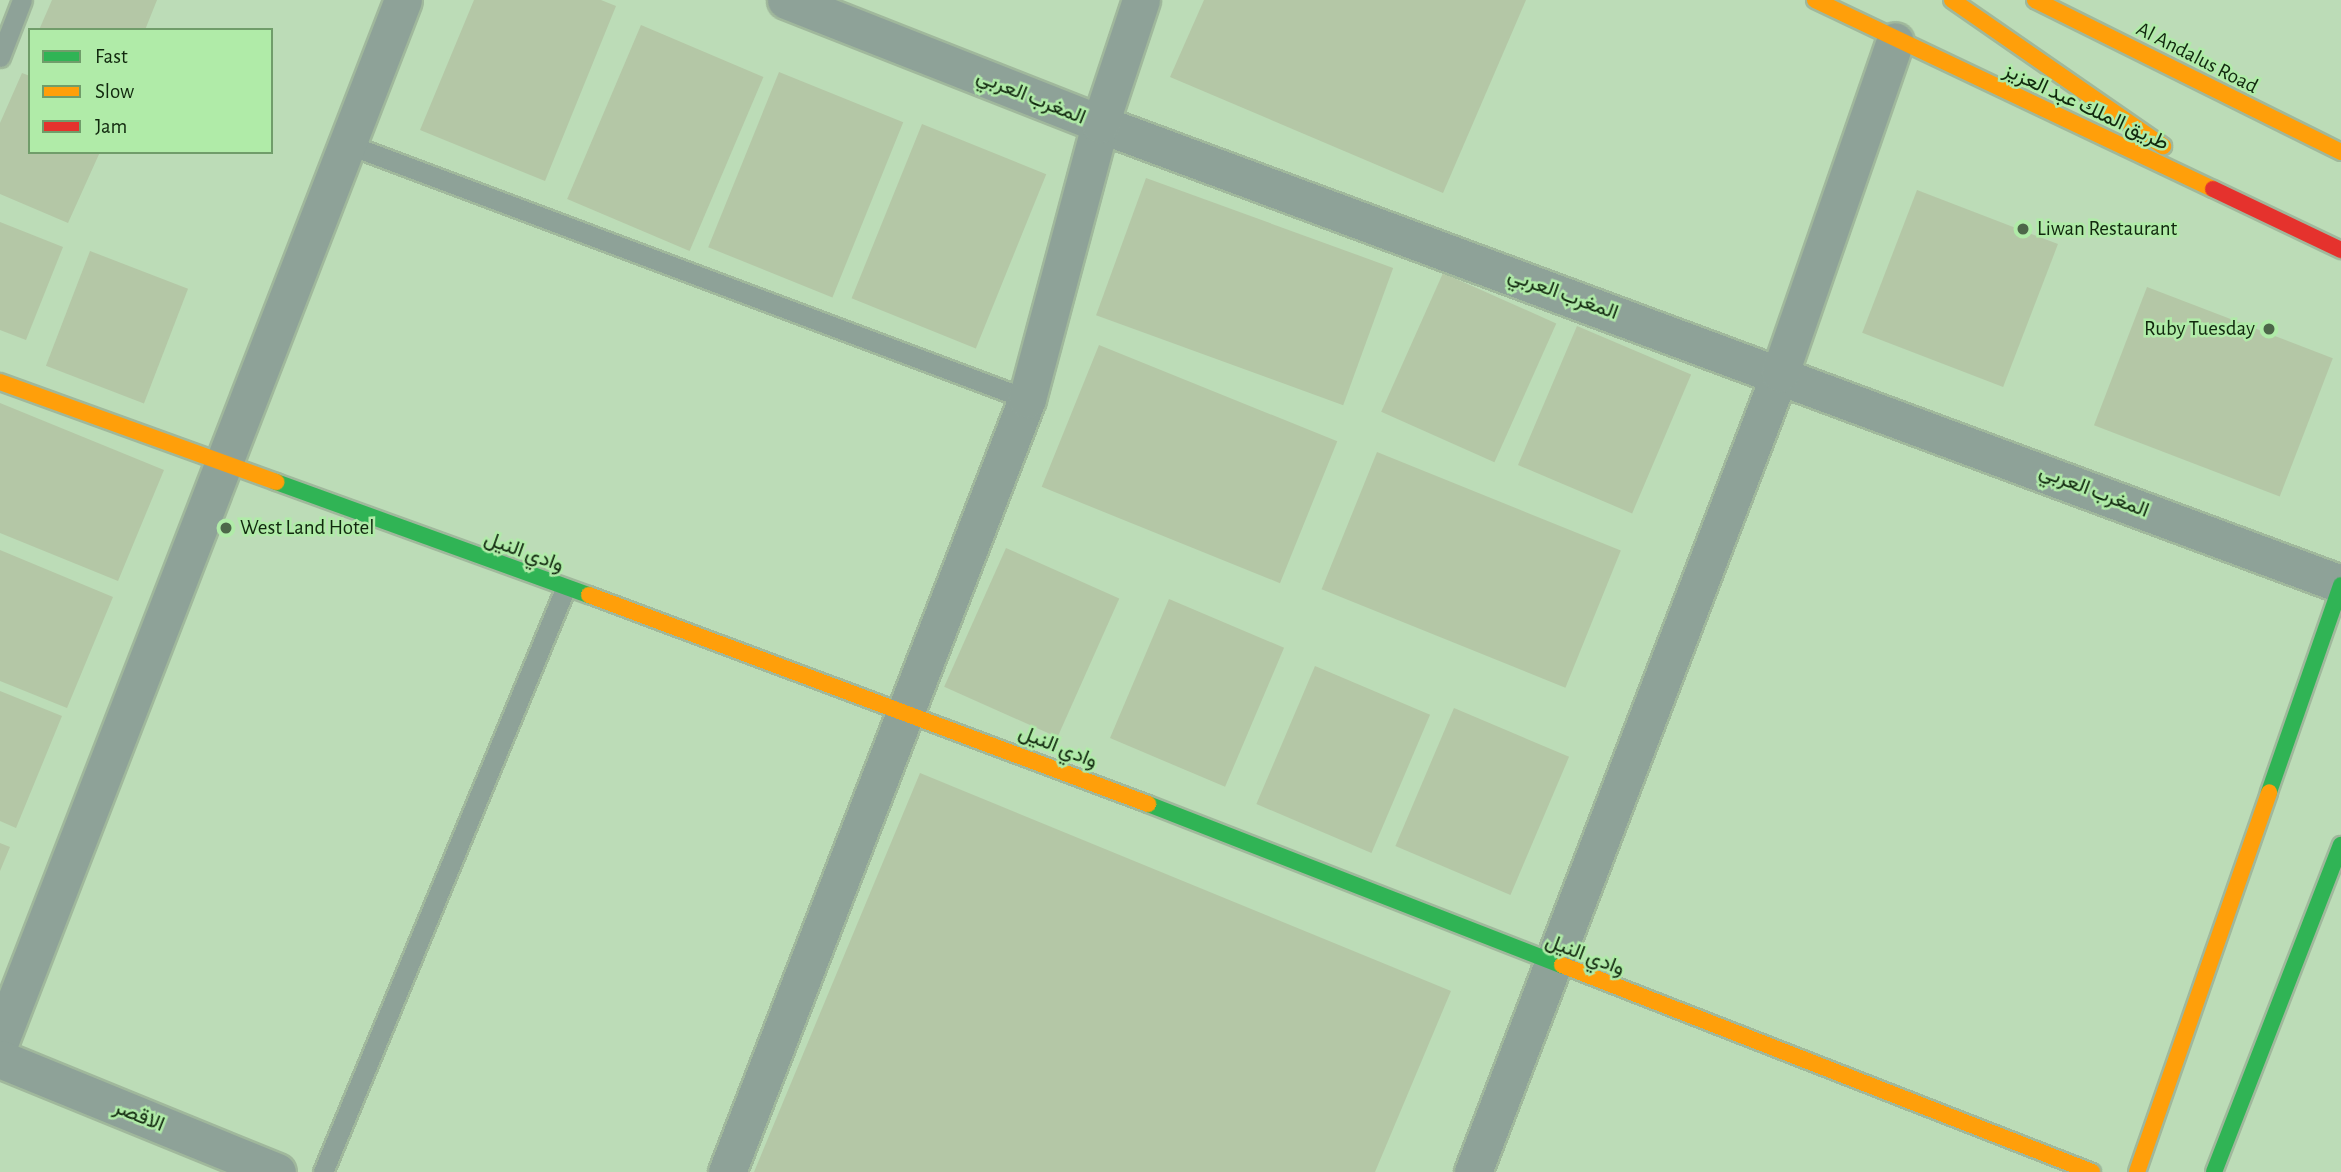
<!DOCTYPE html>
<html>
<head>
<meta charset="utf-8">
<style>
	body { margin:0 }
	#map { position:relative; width:2341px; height:1172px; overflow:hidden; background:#bcdcb7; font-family:"Alegreya Sans",Vazirmatn,sans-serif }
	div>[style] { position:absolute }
	.building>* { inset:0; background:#b4c7a6; transform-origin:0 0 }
	.roads { filter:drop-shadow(2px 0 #a0b89c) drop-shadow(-2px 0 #a0b89c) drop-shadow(0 2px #a0b89c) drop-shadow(0 -2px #a0b89c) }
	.lane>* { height:19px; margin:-9.5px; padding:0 9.5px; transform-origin:9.5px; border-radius:9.5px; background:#8ea298 }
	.street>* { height:37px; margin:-18.5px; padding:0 18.5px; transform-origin:18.5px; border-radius:18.5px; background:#8ea298 }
	.fast>* { height:16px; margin:-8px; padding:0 8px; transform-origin:8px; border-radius:8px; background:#30b455 }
	.slow>* { height:16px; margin:-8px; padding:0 8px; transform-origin:8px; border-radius:8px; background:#ff9f0a }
	.jam>* { height:16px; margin:-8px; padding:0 8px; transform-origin:8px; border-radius:8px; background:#e5322d }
	.dots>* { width:19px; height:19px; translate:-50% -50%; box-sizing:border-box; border:4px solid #b0eba8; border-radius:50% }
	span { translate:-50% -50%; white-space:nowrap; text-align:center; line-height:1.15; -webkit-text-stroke:5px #b0eba8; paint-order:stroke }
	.street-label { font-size:21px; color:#11280e }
	.poi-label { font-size:21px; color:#11280e }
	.left { translate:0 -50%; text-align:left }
	.right { translate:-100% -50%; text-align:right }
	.legend { position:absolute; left:28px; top:28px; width:245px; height:126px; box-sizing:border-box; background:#b0eba8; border:2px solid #709d6a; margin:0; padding:9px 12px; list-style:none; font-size:21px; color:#11280e }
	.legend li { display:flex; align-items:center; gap:14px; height:35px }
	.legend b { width:35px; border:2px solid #709d6a }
</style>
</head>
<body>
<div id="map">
	<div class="building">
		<i style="clip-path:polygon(52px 0,157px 0,145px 30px,39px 30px)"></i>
		<i style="clip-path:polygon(474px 0,601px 0,616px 6px,545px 181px,420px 130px)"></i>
		<i style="clip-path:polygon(1204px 0,1526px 0,1443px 193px,1170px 77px)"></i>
		<i style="left:641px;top:25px;width:133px;height:189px;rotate:23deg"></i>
		<i style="left:779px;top:72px;width:134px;height:189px;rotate:22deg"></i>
		<i style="clip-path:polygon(22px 73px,30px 76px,30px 152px,100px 152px,68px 223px,0 194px,0 123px)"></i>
		<i style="left:922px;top:124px;width:134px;height:188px;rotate:22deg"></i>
		<i style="left:1146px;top:178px;width:263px;height:146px;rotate:20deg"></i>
		<i style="left:1917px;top:190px;width:151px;height:153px;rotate:21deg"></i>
		<i style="clip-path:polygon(0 222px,63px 247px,26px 340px,0 330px)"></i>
		<i style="left:90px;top:251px;width:105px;height:123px;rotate:21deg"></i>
		<i style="left:1443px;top:273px;width:124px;height:152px;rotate:24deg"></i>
		<i style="left:2147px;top:287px;width:199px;height:148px;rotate:21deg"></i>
		<i style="left:1577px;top:326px;width:124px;height:151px;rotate:23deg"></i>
		<i style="left:1099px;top:345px;width:257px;height:153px;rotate:22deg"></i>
		<i style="clip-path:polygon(0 403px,164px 470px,118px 581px,0 533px)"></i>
		<i style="left:1377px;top:452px;width:263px;height:148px;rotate:22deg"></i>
		<i style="left:1006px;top:548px;width:124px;height:152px;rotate:24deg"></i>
		<i style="clip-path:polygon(0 550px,113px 597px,67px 708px,0 681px)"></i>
		<i style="left:1169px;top:599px;width:125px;height:151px;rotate:23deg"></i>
		<i style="left:1315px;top:666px;width:125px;height:150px;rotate:23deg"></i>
		<i style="clip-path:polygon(0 691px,62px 716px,16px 828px,0 821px)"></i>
		<i style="left:1454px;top:708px;width:125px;height:150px;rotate:23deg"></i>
		<i style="clip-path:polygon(920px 773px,1451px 991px,1375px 1172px,754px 1172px)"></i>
		<i style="clip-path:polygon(0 843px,10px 847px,0 871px)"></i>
	</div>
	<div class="roads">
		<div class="lane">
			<i style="left:0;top:57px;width:61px;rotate:-68.9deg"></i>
			<i style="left:347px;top:144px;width:726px;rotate:20.56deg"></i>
			<i style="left:323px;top:1172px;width:631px;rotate:-67.46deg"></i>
		</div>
		<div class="street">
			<i style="left:786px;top:0;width:338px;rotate:21.5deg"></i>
			<i style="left:1100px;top:124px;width:1324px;rotate:20.34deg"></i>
			<i style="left:0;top:1041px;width:1116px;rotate:-68.84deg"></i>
			<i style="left:0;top:1059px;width:299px;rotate:22.2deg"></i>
			<i style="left:727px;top:1172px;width:829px;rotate:-68.79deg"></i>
			<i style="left:1027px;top:399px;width:285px;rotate:-75.1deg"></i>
			<i style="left:1100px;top:124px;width:131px;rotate:-71.7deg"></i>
			<i style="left:1473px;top:1172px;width:856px;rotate:-68.98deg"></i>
			<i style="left:1780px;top:373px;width:351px;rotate:-70.9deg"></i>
		</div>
		<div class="fast">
			<i style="left:276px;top:482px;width:333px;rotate:19.9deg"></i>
			<i style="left:2269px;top:792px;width:219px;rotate:-70.8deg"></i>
			<i style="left:1148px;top:804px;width:444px;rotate:21.3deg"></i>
			<i style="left:2214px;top:1172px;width:351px;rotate:-68.8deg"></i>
		</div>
		<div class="slow">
			<i style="left:1815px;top:0;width:441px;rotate:25.4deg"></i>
			<i style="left:1952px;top:0;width:257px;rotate:34.7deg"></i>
			<i style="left:2035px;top:0;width:342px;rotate:26.4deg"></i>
			<i style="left:0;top:382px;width:294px;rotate:19.9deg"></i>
			<i style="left:589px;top:595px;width:597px;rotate:20.5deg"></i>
			<i style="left:1562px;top:965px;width:569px;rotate:21.33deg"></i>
			<i style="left:2137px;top:1172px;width:402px;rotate:-70.8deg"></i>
		</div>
		<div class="jam">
			<i style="left:2213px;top:189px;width:142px;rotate:25.5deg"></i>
		</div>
	</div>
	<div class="dots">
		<i style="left:2023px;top:229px;background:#4d6749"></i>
		<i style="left:2269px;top:329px;background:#4d6749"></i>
		<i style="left:226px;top:528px;background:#4d6749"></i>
	</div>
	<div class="street-label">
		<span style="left:2197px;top:58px;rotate:27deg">Al Andalus Road</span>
		<span style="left:1031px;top:97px;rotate:22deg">المغرب العربي</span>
		<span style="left:2086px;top:107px;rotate:25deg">طريق الملك عبد العزيز</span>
		<span style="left:1563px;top:294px;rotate:20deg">المغرب العربي</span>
		<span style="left:2094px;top:491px;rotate:21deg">المغرب العربي</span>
		<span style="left:524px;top:552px;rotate:20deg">وادي النيل</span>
		<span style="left:1058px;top:747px;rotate:22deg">وادي النيل</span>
		<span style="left:1585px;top:955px;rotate:21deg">وادي النيل</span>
		<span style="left:139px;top:1116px;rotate:22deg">الاقصر</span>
	</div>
	<div class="poi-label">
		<span class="left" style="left:2037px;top:229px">Liwan Restaurant</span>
		<span class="right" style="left:2255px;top:329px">Ruby Tuesday</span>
		<span class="left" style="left:240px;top:528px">West Land Hotel</span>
	</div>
	<ul class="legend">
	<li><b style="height:9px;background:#30b455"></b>Fast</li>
	<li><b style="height:9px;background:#ff9f0a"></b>Slow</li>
	<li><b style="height:9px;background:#e5322d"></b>Jam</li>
	</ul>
</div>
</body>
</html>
